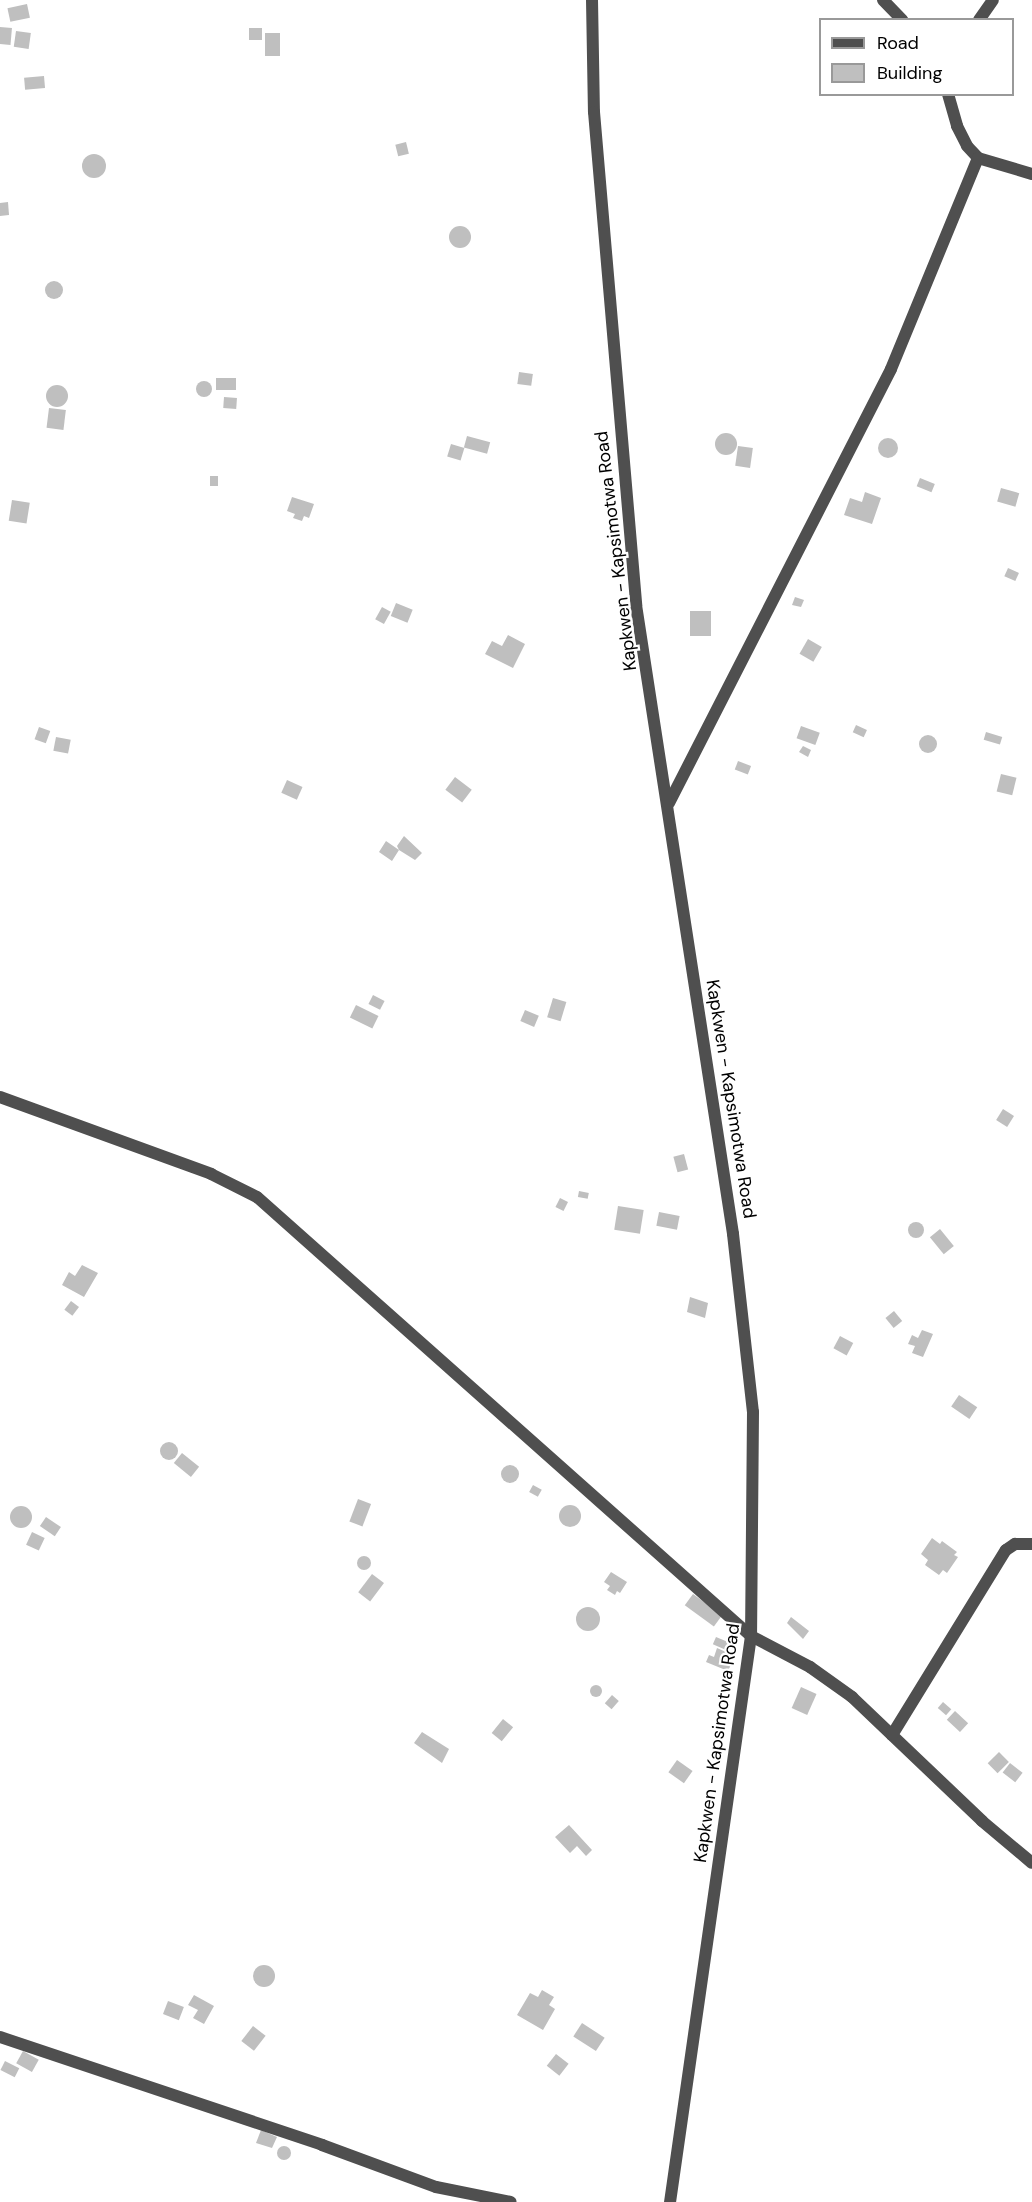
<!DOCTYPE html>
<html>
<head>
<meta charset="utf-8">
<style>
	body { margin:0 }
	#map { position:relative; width:1032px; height:2202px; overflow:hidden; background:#fff; font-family:"DM Sans",sans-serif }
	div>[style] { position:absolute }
	.building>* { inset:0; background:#bfbfbf; transform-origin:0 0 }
	.round { border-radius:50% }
	.minor>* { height:12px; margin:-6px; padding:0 6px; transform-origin:6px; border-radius:6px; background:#4f4f4f }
	.tertiary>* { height:12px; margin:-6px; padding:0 6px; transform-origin:6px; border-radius:6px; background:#4f4f4f }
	span { translate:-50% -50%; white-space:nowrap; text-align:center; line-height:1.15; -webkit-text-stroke:4.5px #fff; paint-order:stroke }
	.street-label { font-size:18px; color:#000 }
	.legend { position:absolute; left:819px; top:18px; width:195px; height:78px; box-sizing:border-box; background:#fff; border:2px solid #999; margin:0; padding:8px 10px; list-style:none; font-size:18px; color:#000 }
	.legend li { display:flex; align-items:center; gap:12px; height:30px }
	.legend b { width:30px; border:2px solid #999 }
</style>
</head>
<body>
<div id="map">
	<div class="building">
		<i style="left:27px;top:4px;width:14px;height:20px;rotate:78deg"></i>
		<i style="left:0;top:27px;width:12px;height:17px;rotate:5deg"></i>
		<i style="left:249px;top:28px;width:13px;height:12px"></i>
		<i style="left:16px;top:31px;width:15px;height:16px;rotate:8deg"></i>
		<i style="left:265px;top:33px;width:15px;height:23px"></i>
		<i style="left:44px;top:76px;width:12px;height:20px;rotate:85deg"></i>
		<i style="left:406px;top:142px;width:12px;height:11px;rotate:76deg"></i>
		<i class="round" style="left:82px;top:154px;width:24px;height:24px"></i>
		<i style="clip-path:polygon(8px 202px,9px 215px,0 216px,0 203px)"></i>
		<i class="round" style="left:449px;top:226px;width:22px;height:22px"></i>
		<i class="round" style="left:45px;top:281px;width:18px;height:18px"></i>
		<i style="left:519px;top:372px;width:14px;height:12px;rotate:8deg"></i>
		<i style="left:236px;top:378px;width:12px;height:20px;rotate:90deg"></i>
		<i class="round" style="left:196px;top:381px;width:16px;height:16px"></i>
		<i class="round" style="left:46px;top:385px;width:22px;height:22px"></i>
		<i style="left:224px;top:397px;width:13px;height:11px;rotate:4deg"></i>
		<i style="left:49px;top:408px;width:17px;height:20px;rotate:7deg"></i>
		<i class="round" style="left:715px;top:433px;width:22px;height:22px"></i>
		<i style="left:467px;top:436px;width:24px;height:12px;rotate:15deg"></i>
		<i class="round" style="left:878px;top:438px;width:20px;height:20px"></i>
		<i style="left:451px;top:444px;width:14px;height:13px;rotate:17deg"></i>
		<i style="left:738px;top:446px;width:15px;height:20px;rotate:8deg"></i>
		<i style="left:210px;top:476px;width:8px;height:10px"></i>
		<i style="left:920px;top:478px;width:16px;height:9px;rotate:22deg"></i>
		<i style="left:1001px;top:488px;width:19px;height:14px;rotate:16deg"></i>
		<i style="clip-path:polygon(865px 492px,881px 498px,872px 524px,844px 515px,850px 498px,862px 502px)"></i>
		<i style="clip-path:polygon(292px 497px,314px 504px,309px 518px,304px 516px,302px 521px,293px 518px,295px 514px,287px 511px)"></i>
		<i style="left:12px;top:500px;width:18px;height:21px;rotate:9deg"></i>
		<i style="left:1008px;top:568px;width:12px;height:9px;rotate:24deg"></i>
		<i style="clip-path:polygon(795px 597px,804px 600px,801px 607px,792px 605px)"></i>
		<i style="left:396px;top:603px;width:18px;height:14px;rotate:22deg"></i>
		<i style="left:382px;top:607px;width:10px;height:14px;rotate:29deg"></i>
		<i style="left:690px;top:611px;width:21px;height:25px"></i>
		<i style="clip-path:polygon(508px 635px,525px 644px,513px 668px,485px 654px,492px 641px,502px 646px)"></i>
		<i style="left:808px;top:639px;width:16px;height:17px;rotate:30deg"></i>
		<i style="left:856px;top:725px;width:12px;height:8px;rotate:24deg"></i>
		<i style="left:801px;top:726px;width:20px;height:13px;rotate:20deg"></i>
		<i style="left:39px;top:727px;width:12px;height:13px;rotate:20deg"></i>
		<i style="left:986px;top:732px;width:17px;height:8px;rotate:17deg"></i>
		<i class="round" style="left:919px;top:735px;width:18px;height:18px"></i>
		<i style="left:56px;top:737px;width:15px;height:14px;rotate:11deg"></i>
		<i style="clip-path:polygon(803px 746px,811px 750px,808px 757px,799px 752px)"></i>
		<i style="left:738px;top:761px;width:14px;height:9px;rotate:21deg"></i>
		<i style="left:1001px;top:774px;width:16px;height:18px;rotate:14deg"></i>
		<i style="left:455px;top:777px;width:21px;height:16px;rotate:37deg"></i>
		<i style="left:287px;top:780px;width:17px;height:14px;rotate:24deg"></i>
		<i style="clip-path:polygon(404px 836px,422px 853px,415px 860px,399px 850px,392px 861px,379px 852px,386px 841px,399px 850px,397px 846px)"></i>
		<i style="left:373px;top:995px;width:13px;height:10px;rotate:27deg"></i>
		<i style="left:553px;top:998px;width:14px;height:20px;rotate:17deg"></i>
		<i style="left:356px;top:1005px;width:25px;height:14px;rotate:26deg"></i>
		<i style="left:525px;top:1010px;width:15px;height:12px;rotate:23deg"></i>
		<i style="left:1003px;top:1109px;width:13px;height:13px;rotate:32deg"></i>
		<i style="left:684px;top:1154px;width:16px;height:11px;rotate:75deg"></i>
		<i style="left:579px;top:1191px;width:10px;height:6px;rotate:11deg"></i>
		<i style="left:560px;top:1198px;width:9px;height:10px;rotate:27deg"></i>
		<i style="left:618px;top:1206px;width:26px;height:24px;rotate:9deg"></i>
		<i style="left:659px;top:1212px;width:21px;height:14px;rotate:11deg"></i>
		<i class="round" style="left:908px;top:1222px;width:16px;height:16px"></i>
		<i style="left:940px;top:1229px;width:22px;height:13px;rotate:51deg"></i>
		<i style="clip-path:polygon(82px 1265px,98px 1273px,84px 1297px,62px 1285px,69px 1272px,75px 1276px)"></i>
		<i style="clip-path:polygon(690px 1297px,708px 1303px,705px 1318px,687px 1312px)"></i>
		<i style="left:71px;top:1301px;width:10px;height:11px;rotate:37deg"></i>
		<i style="left:894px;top:1311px;width:13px;height:11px;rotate:51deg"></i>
		<i style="clip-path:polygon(922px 1330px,933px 1334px,923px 1357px,912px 1353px,915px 1346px,908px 1344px,912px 1335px,918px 1338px)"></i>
		<i style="left:840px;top:1336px;width:15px;height:14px;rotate:28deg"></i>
		<i style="left:959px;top:1395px;width:22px;height:14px;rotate:34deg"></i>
		<i class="round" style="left:160px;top:1442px;width:18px;height:18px"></i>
		<i style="left:182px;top:1453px;width:22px;height:13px;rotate:39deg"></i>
		<i class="round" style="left:501px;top:1465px;width:18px;height:18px"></i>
		<i style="left:533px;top:1485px;width:10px;height:8px;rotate:29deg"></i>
		<i style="left:358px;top:1499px;width:14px;height:24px;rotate:21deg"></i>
		<i class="round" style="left:559px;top:1505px;width:22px;height:22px"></i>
		<i class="round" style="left:10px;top:1506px;width:22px;height:22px"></i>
		<i style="left:46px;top:1517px;width:18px;height:11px;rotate:34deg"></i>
		<i style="left:32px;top:1532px;width:14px;height:14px;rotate:25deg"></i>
		<i style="clip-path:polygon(932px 1538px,940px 1544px,942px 1541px,957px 1552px,954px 1555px,958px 1557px,947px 1573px,943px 1570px,939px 1575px,925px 1565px,928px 1560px,921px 1554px)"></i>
		<i class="round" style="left:357px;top:1556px;width:14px;height:14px"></i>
		<i style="clip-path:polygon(611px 1572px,627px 1582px,620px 1593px,617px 1591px,615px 1595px,607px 1590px,610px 1586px,604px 1582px)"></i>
		<i style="left:372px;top:1574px;width:15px;height:23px;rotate:37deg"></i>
		<i style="left:693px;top:1594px;width:36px;height:14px;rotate:36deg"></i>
		<i class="round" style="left:576px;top:1607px;width:24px;height:24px"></i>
		<i style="clip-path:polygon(791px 1617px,809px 1631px,803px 1639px,787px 1623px)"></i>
		<i style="left:716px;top:1637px;width:15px;height:8px;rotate:23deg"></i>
		<i style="clip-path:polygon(717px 1648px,735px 1656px,728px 1671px,706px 1662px,709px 1655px,714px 1657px)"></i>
		<i class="round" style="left:590px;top:1685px;width:12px;height:12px"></i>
		<i style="left:801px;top:1687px;width:17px;height:23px;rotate:24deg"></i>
		<i style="left:612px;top:1695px;width:9px;height:11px;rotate:41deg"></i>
		<i style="left:943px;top:1702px;width:11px;height:8px;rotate:41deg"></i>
		<i style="left:955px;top:1711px;width:18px;height:12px;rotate:43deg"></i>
		<i style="left:503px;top:1719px;width:13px;height:18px;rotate:39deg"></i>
		<i style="clip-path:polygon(422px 1732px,449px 1749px,442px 1763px,414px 1743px)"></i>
		<i style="left:999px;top:1752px;width:14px;height:16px;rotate:45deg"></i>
		<i style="left:677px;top:1760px;width:19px;height:15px;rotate:35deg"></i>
		<i style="left:1010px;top:1763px;width:16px;height:12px;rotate:38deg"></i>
		<i style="clip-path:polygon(569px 1825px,592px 1850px,586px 1856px,577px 1846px,570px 1853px,555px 1837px)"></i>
		<i class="round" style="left:253px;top:1965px;width:22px;height:22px"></i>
		<i style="clip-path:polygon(542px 1990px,554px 1997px,549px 2005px,555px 2009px,543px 2030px,517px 2015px,530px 1993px,538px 1997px)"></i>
		<i style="clip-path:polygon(194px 1995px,214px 2006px,204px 2024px,193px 2018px,198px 2010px,188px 2005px)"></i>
		<i style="left:168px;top:2001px;width:17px;height:14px;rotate:21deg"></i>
		<i style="left:582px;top:2023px;width:27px;height:16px;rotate:33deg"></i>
		<i style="left:253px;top:2026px;width:16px;height:19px;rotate:38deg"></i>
		<i style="left:23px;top:2051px;width:18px;height:14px;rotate:29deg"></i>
		<i style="left:556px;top:2054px;width:16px;height:15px;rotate:38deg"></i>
		<i style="left:5px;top:2061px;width:16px;height:10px;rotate:27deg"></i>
		<i style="clip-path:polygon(261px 2130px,277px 2137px,272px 2148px,256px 2143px)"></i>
		<i class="round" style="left:277px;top:2146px;width:14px;height:14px"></i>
	</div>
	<div class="minor">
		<i style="left:883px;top:0;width:28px;rotate:46deg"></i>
		<i style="left:979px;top:20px;width:24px;rotate:-55deg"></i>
		<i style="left:948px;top:94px;width:33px;rotate:74deg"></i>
		<i style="left:957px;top:126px;width:22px;rotate:63deg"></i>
		<i style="left:967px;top:146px;width:16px;rotate:47deg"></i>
		<i style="left:978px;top:158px;width:56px;rotate:16.5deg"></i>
		<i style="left:669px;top:803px;width:487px;rotate:-62.9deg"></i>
		<i style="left:891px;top:369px;width:228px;rotate:-67.6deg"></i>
		<i style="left:0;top:1097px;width:225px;rotate:20deg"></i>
		<i style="left:211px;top:1174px;width:51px;rotate:26.6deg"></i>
		<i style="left:257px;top:1197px;width:661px;rotate:41.63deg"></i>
		<i style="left:751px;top:1636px;width:67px;rotate:27.7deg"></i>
		<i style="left:810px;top:1667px;width:52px;rotate:35.5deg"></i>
		<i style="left:852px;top:1697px;width:180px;rotate:43.6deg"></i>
		<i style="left:982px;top:1821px;width:65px;rotate:40deg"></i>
		<i style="left:892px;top:1735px;width:217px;rotate:-58.4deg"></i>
		<i style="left:1006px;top:1550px;width:11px;rotate:-34deg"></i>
		<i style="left:1015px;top:1544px;width:17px"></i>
		<i style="left:0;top:2037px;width:340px;rotate:18.5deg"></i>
		<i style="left:322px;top:2145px;width:121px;rotate:20.2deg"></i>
		<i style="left:436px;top:2187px;width:76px;rotate:11.3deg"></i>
	</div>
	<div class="tertiary">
		<i style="left:592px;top:0;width:112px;rotate:89deg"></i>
		<i style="left:594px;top:112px;width:495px;rotate:85.1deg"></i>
		<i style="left:636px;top:605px;width:636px;rotate:81.23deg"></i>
		<i style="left:733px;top:1234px;width:179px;rotate:83.6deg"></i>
		<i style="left:753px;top:1412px;width:224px;rotate:90.5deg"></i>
		<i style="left:751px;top:1636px;width:572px;rotate:98.14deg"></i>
	</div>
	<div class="street-label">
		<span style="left:616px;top:551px;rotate:-97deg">Kapkwen - Kapsimotwa Road</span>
		<span style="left:731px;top:1099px;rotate:81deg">Kapkwen - Kapsimotwa Road</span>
		<span style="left:717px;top:1743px;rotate:-82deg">Kapkwen - Kapsimotwa Road</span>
	</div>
	<ul class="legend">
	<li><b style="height:8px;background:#4f4f4f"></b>Road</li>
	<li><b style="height:16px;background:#bfbfbf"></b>Building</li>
	</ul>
</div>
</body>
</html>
